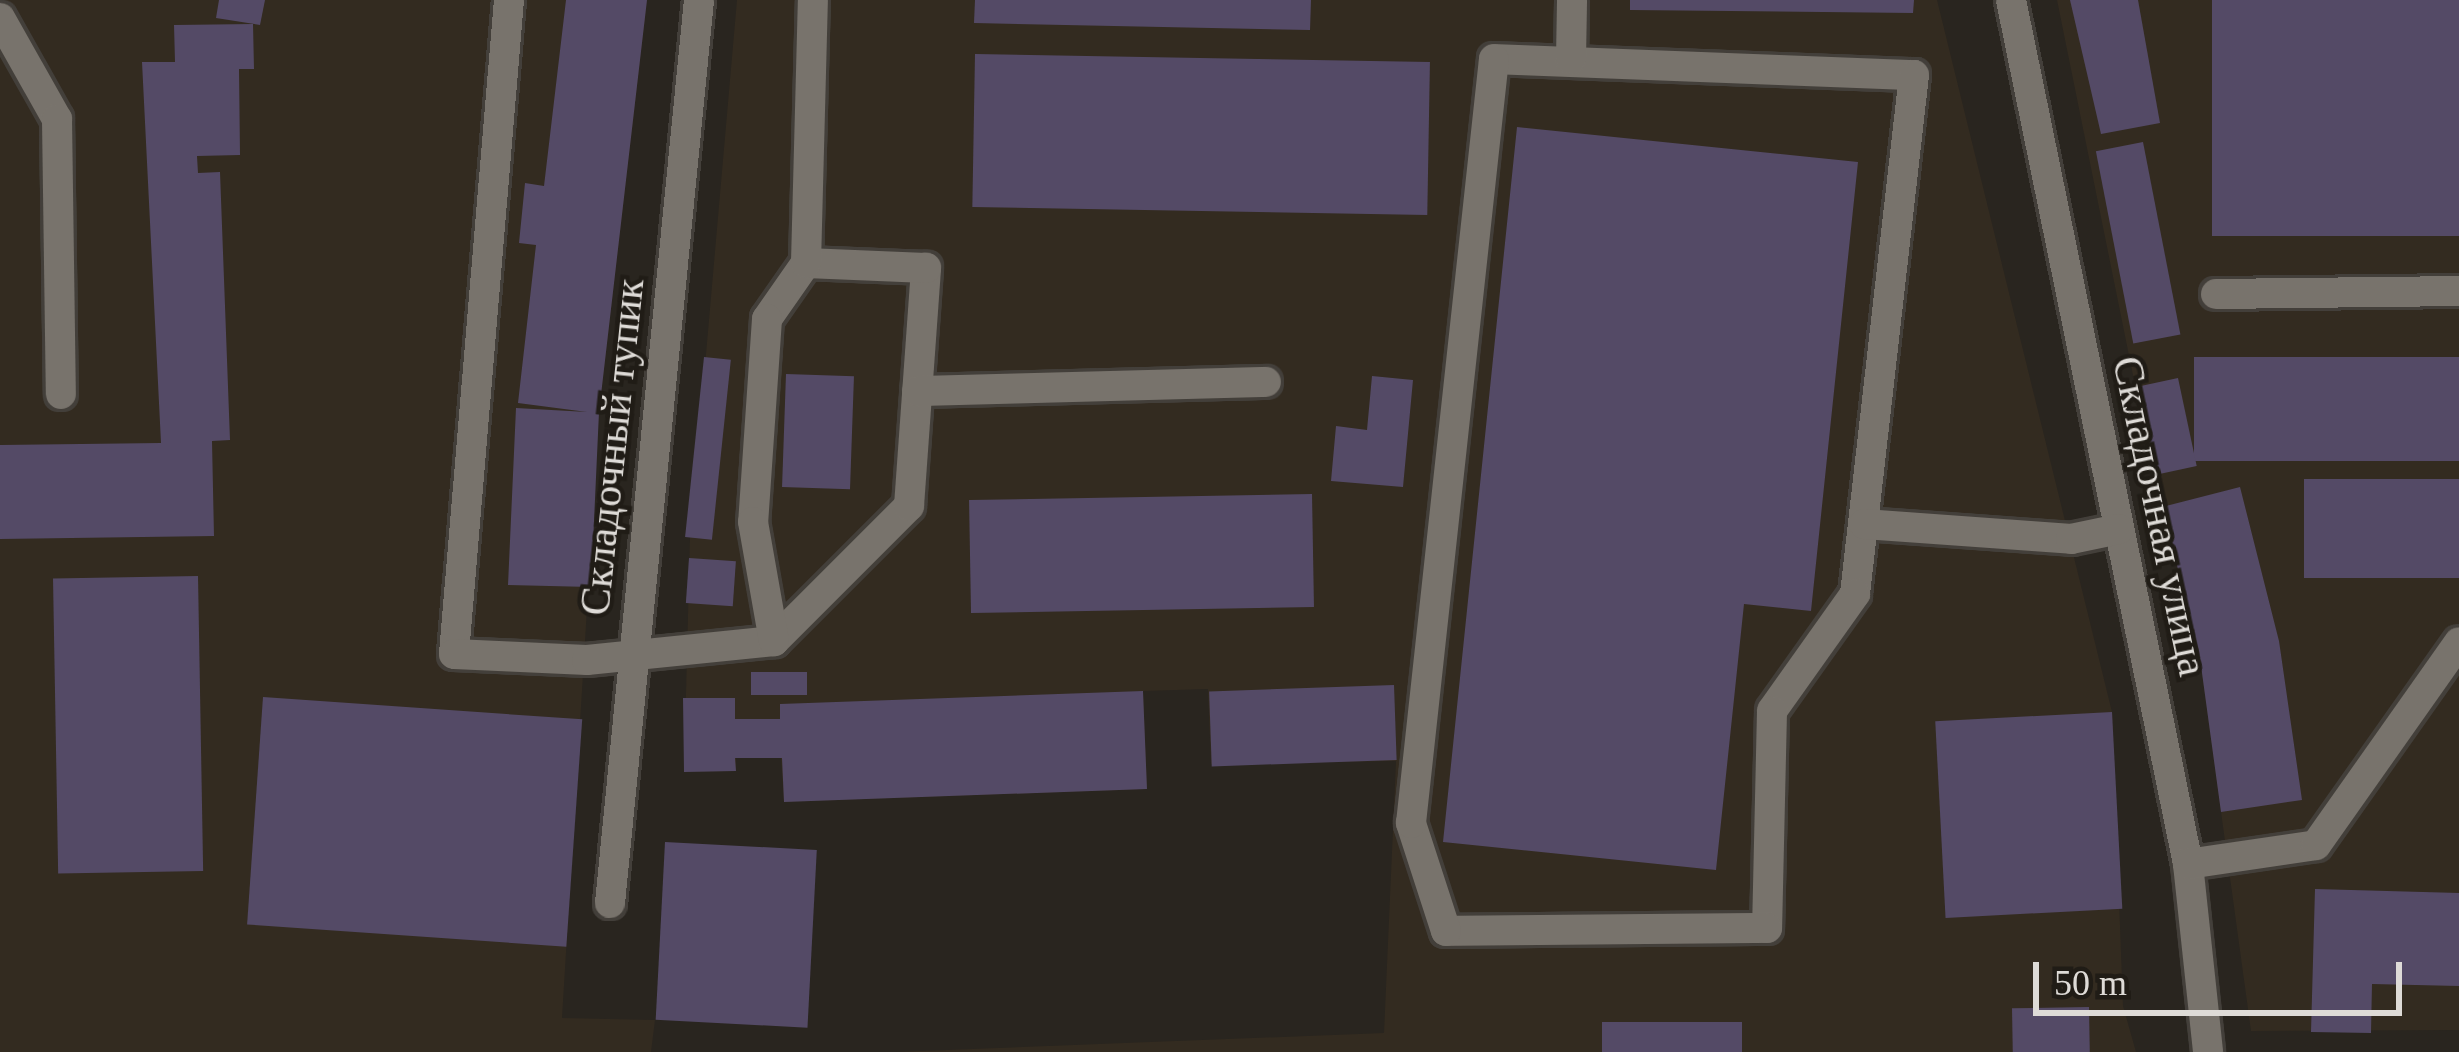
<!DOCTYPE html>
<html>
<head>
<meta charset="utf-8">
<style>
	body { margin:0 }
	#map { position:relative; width:2459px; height:1052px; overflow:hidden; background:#29251f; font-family:Georgia,serif }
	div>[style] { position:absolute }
	.built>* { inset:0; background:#332b20 }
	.building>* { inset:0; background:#544a66; transform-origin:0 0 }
	.roads { filter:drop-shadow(3px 0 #433f3a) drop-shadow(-3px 0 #433f3a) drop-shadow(0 3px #433f3a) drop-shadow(0 -3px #433f3a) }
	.minor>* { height:30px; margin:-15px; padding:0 15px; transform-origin:15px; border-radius:15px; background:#78736c }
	span { translate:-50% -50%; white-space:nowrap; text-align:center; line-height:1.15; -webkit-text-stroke:9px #201c16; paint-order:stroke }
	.street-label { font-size:42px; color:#dedbd7 }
	.scale { position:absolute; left:2033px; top:962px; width:369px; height:54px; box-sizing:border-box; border:6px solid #dedbd7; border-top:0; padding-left:15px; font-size:36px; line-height:42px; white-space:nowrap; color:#dedbd7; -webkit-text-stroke:9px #201c16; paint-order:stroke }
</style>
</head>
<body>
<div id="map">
	<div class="built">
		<i style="clip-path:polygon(0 0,647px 0,599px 412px,562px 1018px,655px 1020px,651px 1052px,0 1052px)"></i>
		<i style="clip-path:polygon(737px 0,1937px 0,2112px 712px,2123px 1006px,2136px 1052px,895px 1052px,1384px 1033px,1396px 761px,1211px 764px,1208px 689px,1143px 691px,1147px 789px,784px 802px,781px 758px,736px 758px,736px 771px,684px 772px,690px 537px)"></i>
		<i style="clip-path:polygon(2057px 0,2459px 0,2459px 1030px,2251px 1031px,2199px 651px,2153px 474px)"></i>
	</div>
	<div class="building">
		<i style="clip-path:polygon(219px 0,265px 0,260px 25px,216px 18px)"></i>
		<i style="clip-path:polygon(566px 0,647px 0,599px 412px,591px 587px,508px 585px,516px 408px,587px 412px,518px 403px,536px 245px,519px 243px,525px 183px,544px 186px)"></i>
		<i style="clip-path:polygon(975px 0,1311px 0,1310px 30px,974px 23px)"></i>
		<i style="clip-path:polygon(1630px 0,1914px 0,1913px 13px,1630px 10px)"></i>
		<i style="clip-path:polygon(2070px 0,2138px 0,2160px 123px,2101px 134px)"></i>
		<i style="left:2212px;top:0;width:247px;height:236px"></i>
		<i style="clip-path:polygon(253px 24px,254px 69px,239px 69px,240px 155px,197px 156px,198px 173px,220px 172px,230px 440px,212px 441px,214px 536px,0 539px,0 445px,161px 443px,142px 62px,175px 62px,174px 25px)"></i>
		<i style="left:975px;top:54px;width:455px;height:153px;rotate:1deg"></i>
		<i style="clip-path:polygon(1517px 127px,1858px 162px,1811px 611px,1744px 604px,1716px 870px,1443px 842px)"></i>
		<i style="left:2143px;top:142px;width:196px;height:48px;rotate:79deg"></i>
		<i style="left:704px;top:357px;width:27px;height:181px;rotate:6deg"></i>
		<i style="left:2459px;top:357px;width:104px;height:265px;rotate:90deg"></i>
		<i style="left:786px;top:374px;width:68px;height:113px;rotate:2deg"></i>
		<i style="clip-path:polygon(1372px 376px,1413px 380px,1403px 487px,1331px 481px,1336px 426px,1367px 430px)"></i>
		<i style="left:2178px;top:378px;width:90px;height:44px;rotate:78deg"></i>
		<i style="left:2459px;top:479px;width:99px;height:155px;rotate:90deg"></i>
		<i style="clip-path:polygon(2240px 487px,2279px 641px,2302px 800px,2221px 812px,2199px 651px,2162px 507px)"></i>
		<i style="left:1312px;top:494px;width:113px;height:343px;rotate:89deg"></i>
		<i style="left:689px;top:558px;width:47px;height:45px;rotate:4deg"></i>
		<i style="left:198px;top:576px;width:295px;height:145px;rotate:89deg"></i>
		<i style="left:807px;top:672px;width:23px;height:56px;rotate:90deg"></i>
		<i style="left:1394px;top:685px;width:75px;height:185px;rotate:88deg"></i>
		<i style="clip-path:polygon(1143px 691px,1147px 789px,784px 802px,782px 758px,735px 758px,736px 771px,684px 772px,683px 698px,735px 698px,735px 719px,780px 719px,780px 704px)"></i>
		<i style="left:263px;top:697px;width:320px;height:228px;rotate:4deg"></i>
		<i style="left:2112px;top:712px;width:197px;height:177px;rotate:87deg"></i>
		<i style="left:665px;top:842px;width:152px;height:178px;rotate:3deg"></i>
		<i style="clip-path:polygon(2315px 889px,2459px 893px,2459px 986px,2372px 984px,2371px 1033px,2311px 1032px)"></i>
		<i style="left:2089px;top:1007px;width:45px;height:77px;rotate:89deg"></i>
		<i style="left:1742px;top:1022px;width:30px;height:140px;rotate:90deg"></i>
	</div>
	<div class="roads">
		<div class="minor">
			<i style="left:509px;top:0;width:656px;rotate:94.81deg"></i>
			<i style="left:454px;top:654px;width:133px;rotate:2.6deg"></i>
			<i style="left:587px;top:660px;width:188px;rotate:-5.8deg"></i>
			<i style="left:774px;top:641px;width:191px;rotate:-45deg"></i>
			<i style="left:909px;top:506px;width:239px;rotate:-85.9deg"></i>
			<i style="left:926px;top:268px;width:120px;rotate:-177.6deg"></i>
			<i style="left:806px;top:263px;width:68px;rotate:124.9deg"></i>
			<i style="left:767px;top:319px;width:203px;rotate:93.9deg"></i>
			<i style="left:753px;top:522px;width:121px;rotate:80deg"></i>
			<i style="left:2011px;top:0;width:882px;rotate:78.42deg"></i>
			<i style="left:2188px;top:864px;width:189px;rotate:83.9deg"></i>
			<i style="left:0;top:18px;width:116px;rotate:60.6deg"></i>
			<i style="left:57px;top:119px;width:275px;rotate:89.2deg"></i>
			<i style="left:1494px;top:59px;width:420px;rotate:2.2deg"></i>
			<i style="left:1914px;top:75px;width:522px;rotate:96.49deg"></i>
			<i style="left:1855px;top:594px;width:143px;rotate:125.4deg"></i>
			<i style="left:1772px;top:711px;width:217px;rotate:91.3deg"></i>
			<i style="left:1767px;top:928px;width:321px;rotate:179.5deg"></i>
			<i style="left:1446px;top:931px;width:114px;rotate:-108deg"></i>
			<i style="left:1411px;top:823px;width:768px;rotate:-83.8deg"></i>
			<i style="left:1571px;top:59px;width:59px;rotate:-89deg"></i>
			<i style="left:806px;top:263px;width:263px;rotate:-88.5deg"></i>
			<i style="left:2216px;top:294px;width:243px;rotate:-0.7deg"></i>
			<i style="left:917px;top:391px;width:349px;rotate:-1.5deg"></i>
			<i style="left:1864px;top:524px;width:208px;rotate:4.1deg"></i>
			<i style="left:2071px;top:539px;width:49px;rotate:-11.8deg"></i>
			<i style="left:2188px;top:864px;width:129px;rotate:-8.4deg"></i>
			<i style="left:2316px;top:845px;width:248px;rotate:-54.8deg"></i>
			<i style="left:610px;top:903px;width:907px;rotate:-84.37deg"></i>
		</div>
	</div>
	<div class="street-label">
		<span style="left:612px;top:447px;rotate:-84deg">Складочный тупик</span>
		<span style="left:2160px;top:516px;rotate:78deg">Складочная улица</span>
	</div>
	<div class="scale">50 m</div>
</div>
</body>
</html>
